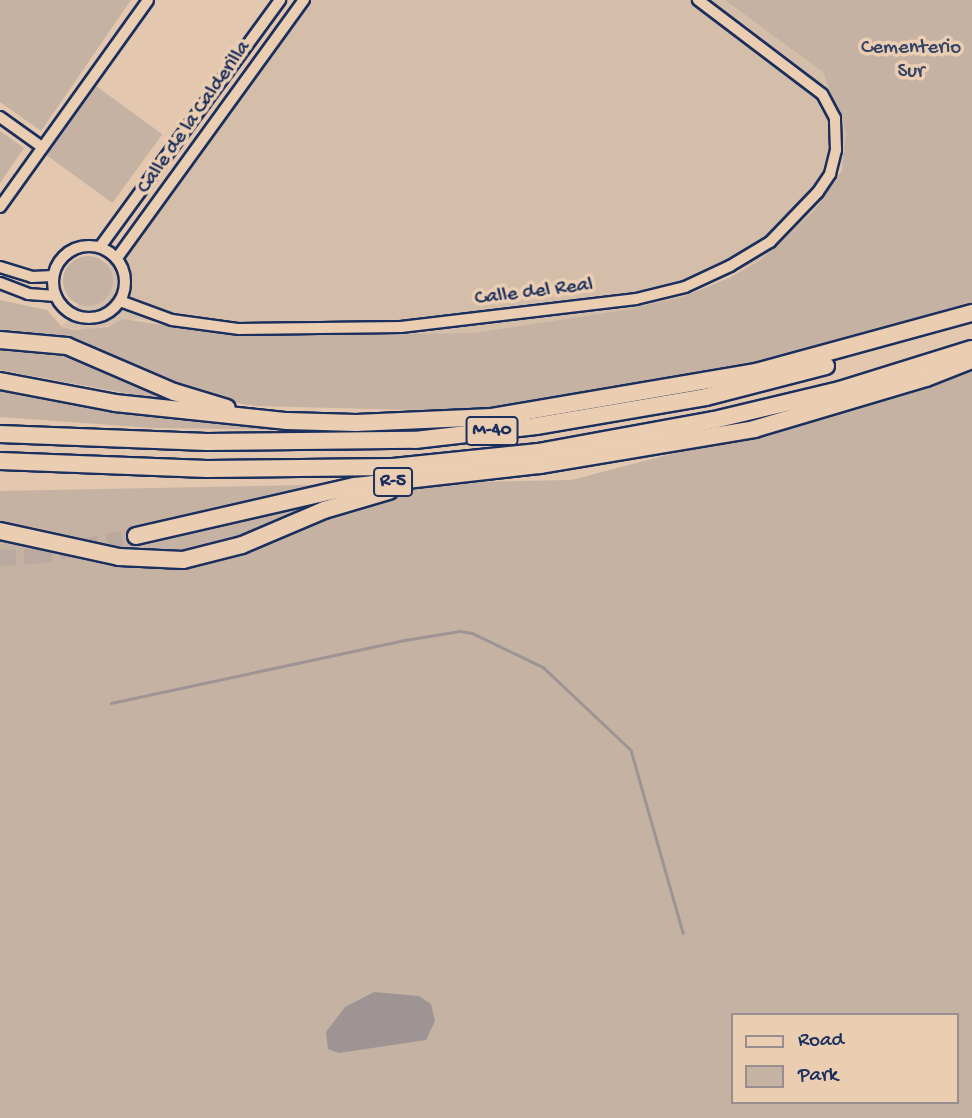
<!DOCTYPE html>
<html>
<head>
<meta charset="utf-8">
<style>
	body { margin:0 }
	#map { position:relative; width:972px; height:1118px; overflow:hidden; background:#e3c8af; font-family:"Gochi Hand",sans-serif }
	div>[style] { position:absolute }
	.built>* { inset:0; background:#d4bda9 }
	.green>* { inset:0; background:#c5b2a3; transform-origin:0 0 }
	.round { border-radius:50% }
	.water>* { inset:0; background:#9f9494 }
	.stream>* { height:2.5px; margin:-1.25px; padding:0 1.25px; transform-origin:1.25px; border-radius:1.25px; background:#9f9494 }
	.highway-tunnel>* { height:16px; margin-top:-8px; transform-origin:0; background:repeating-linear-gradient(90deg,#bba99f 0 16px,transparent 0 24px) }
	.roads { filter:drop-shadow(2px 0 #1b2f5e) drop-shadow(-2px 0 #1b2f5e) drop-shadow(0 2px #1b2f5e) drop-shadow(0 -2px #1b2f5e) }
	.minor>* { height:10px; margin:-5px; padding:0 5px; transform-origin:5px; border-radius:5px; background:#ebceb2 }
	.minor>.ring { margin:-5px; padding:0; box-sizing:content-box; background:none; border:10px solid #ebceb2; border-radius:50% }
	.highway>* { height:16px; margin:-8px; padding:0 8px; transform-origin:8px; border-radius:8px; background:#ebceb2 }
	span { translate:-50% -50%; white-space:nowrap; text-align:center; line-height:1.15; -webkit-text-stroke:7px #ebceb2; paint-order:stroke }
	.shield-label span { padding:2px 5px; background:#ebceb2; border:2px solid; border-radius:5px; -webkit-text-stroke-width:0 }
	.shield-label { font-size:19px; color:#1b2f5e; font-weight:700 }
	.park-label { font-size:21px; color:#344368 }
	.street-label { font-size:21px; color:#1b2f5e }
	.legend { position:absolute; left:731px; top:1013px; width:228px; height:91px; box-sizing:border-box; background:#ebceb2; border:2px solid #988e90; margin:0; padding:9px 12px; list-style:none; font-size:21px; color:#1b2f5e }
	.legend li { display:flex; align-items:center; gap:14px; height:35px }
	.legend b { width:35px; border:2px solid #988e90 }
</style>
</head>
<body>
<div id="map">
	<div class="built">
		<i style="clip-path:polygon(296px 0,723px 0,823px 72px,846px 133px,845px 160px,813px 212px,759px 261px,682px 297px,624px 310px,473px 333px,230px 335px,137px 319px,89px 330px,62px 327px)"></i>
	</div>
	<div class="green">
		<i style="clip-path:polygon(0 0,131px 0,41px 131px,0 102px)"></i>
		<i style="clip-path:polygon(724px 0,972px 0,972px 302px,755px 367px,491px 412px,255px 406px,225px 401px,108px 354px,35px 334px,16px 333px,13px 344px,63px 350px,190px 405px,0 370px,0 300px,47px 310px,62px 327px,75px 330px,108px 327px,123px 319px,230px 335px,473px 333px,624px 310px,682px 297px,729px 278px,759px 261px,813px 212px,842px 170px,846px 133px,823px 72px)"></i>
		<i style="left:96px;top:86px;width:82px;height:85px;rotate:36deg"></i>
		<i style="clip-path:polygon(0 131px,24px 148px,0 183px)"></i>
		<i class="round" style="left:63px;top:256px;width:50px;height:50px"></i>
		<i style="clip-path:polygon(evenodd,972px 371px,972px 1118px,0 1118px,0 491px,571px 480px,915px 391px,972px 371px,732px 1015px,956px 1015px,956px 1102px,732px 1102px,732px 1015px)"></i>
		<i style="clip-path:polygon(0 388px,157px 418px,285px 430px,153px 428px,0 417px)"></i>
	</div>
	<div class="water">
		<i style="clip-path:polygon(374px 992px,419px 996px,431px 1004px,435px 1021px,426px 1040px,339px 1053px,328px 1049px,326px 1032px,345px 1007px)"></i>
	</div>
	<div class="stream">
		<i style="left:111px;top:703px;width:301px;rotate:-12.1deg"></i>
		<i style="left:405px;top:640px;width:56px;rotate:-9.3deg"></i>
		<i style="left:460px;top:631px;width:12px;rotate:9deg"></i>
		<i style="left:472px;top:633px;width:79px;rotate:25.6deg"></i>
		<i style="left:543px;top:667px;width:121px;rotate:43.3deg"></i>
		<i style="left:631px;top:750px;width:190px;rotate:74.1deg"></i>
	</div>
	<div class="highway-tunnel">
		<i style="left:0;top:558px;width:36px;rotate:-3deg"></i>
		<i style="left:36px;top:556px;width:102px;rotate:-11.3deg"></i>
	</div>
	<div class="roads">
		<div class="minor">
			<i style="left:0;top:117px;width:52px;rotate:35.5deg"></i>
			<i style="left:0;top:207px;width:254px;rotate:-54.4deg"></i>
			<i class="ring" style="left:53px;top:246px;width:62px;height:62px"></i>
			<i style="left:100px;top:247px;width:306px;rotate:-53.9deg"></i>
			<i style="left:117px;top:258px;width:319px;rotate:-54.1deg"></i>
			<i style="left:0;top:267px;width:34px;rotate:17deg"></i>
			<i style="left:32px;top:277px;width:21px;rotate:-3deg"></i>
			<i style="left:0;top:283px;width:30px;rotate:21deg"></i>
			<i style="left:28px;top:294px;width:28px;rotate:4deg"></i>
			<i style="left:120px;top:301px;width:55px;rotate:20.1deg"></i>
			<i style="left:172px;top:320px;width:68px;rotate:7.7deg"></i>
			<i style="left:239px;top:329px;width:162px;rotate:-0.7deg"></i>
			<i style="left:401px;top:327px;width:237px;rotate:-6.8deg"></i>
			<i style="left:636px;top:299px;width:50px;rotate:-13.8deg"></i>
			<i style="left:685px;top:287px;width:50px;rotate:-25deg"></i>
			<i style="left:730px;top:266px;width:47px;rotate:-31deg"></i>
			<i style="left:770px;top:242px;width:69px;rotate:-46.2deg"></i>
			<i style="left:818px;top:192px;width:22px;rotate:-56deg"></i>
			<i style="left:830px;top:174px;width:25px;rotate:-76deg"></i>
			<i style="left:836px;top:150px;width:32px;rotate:-92deg"></i>
			<i style="left:835px;top:118px;width:27px;rotate:-118deg"></i>
			<i style="left:822px;top:94px;width:156px;rotate:-142.8deg"></i>
		</div>
		<div class="highway">
			<i style="left:0;top:340px;width:67px;rotate:5.1deg"></i>
			<i style="left:67px;top:346px;width:116px;rotate:23.3deg"></i>
			<i style="left:174px;top:392px;width:55px;rotate:16.8deg"></i>
			<i style="left:0;top:381px;width:117px;rotate:10.8deg"></i>
			<i style="left:115px;top:403px;width:173px;rotate:6deg"></i>
			<i style="left:287px;top:421px;width:69px;rotate:1.7deg"></i>
			<i style="left:356px;top:423px;width:136px;rotate:-2.5deg"></i>
			<i style="left:492px;top:417px;width:268px;rotate:-9.7deg"></i>
			<i style="left:756px;top:372px;width:224px;rotate:-15.3deg"></i>
			<i style="left:0;top:434px;width:207px;rotate:2.2deg"></i>
			<i style="left:207px;top:442px;width:208px;rotate:-0.6deg"></i>
			<i style="left:415px;top:440px;width:122px;rotate:-6.6deg"></i>
			<i style="left:536px;top:426px;width:172px;rotate:-9.7deg"></i>
			<i style="left:706px;top:397px;width:124px;rotate:-14.5deg"></i>
			<i style="left:0;top:461px;width:207px;rotate:2.2deg"></i>
			<i style="left:207px;top:469px;width:186px;rotate:-0.6deg"></i>
			<i style="left:393px;top:467px;width:146px;rotate:-5.9deg"></i>
			<i style="left:538px;top:452px;width:179px;rotate:-10.3deg"></i>
			<i style="left:714px;top:420px;width:130px;rotate:-13.4deg"></i>
			<i style="left:840px;top:390px;width:138px;rotate:-17.3deg"></i>
			<i style="left:0;top:531px;width:122px;rotate:12.3deg"></i>
			<i style="left:119px;top:557px;width:64px;rotate:2.7deg"></i>
			<i style="left:183px;top:560px;width:61px;rotate:-14.3deg"></i>
			<i style="left:242px;top:545px;width:89px;rotate:-23.1deg"></i>
			<i style="left:324px;top:510px;width:68px;rotate:-16.3deg"></i>
			<i style="left:136px;top:536px;width:225px;rotate:-12.9deg"></i>
			<i style="left:355px;top:486px;width:186px;rotate:-6.5deg"></i>
			<i style="left:540px;top:465px;width:217px;rotate:-9.5deg"></i>
			<i style="left:754px;top:429px;width:179px;rotate:-16.5deg"></i>
			<i style="left:926px;top:378px;width:49px;rotate:-21.4deg"></i>
		</div>
	</div>
	<div class="shield-label">
		<span style="left:492px;top:431px">M-40</span>
		<span style="left:393px;top:482px">R-5</span>
	</div>
	<div class="park-label">
		<span style="left:911px;top:61px">Cementerio<br>Sur</span>
	</div>
	<div class="street-label">
		<span style="left:195px;top:118px;rotate:-55deg">Calle de la Calderilla</span>
		<span style="left:534px;top:293px;rotate:-7deg">Calle del Real</span>
	</div>
	<ul class="legend">
	<li><b style="height:9px;background:#ebceb2"></b>Road</li>
	<li><b style="height:19px;background:#c5b2a3"></b>Park</li>
	</ul>
</div>
</body>
</html>
